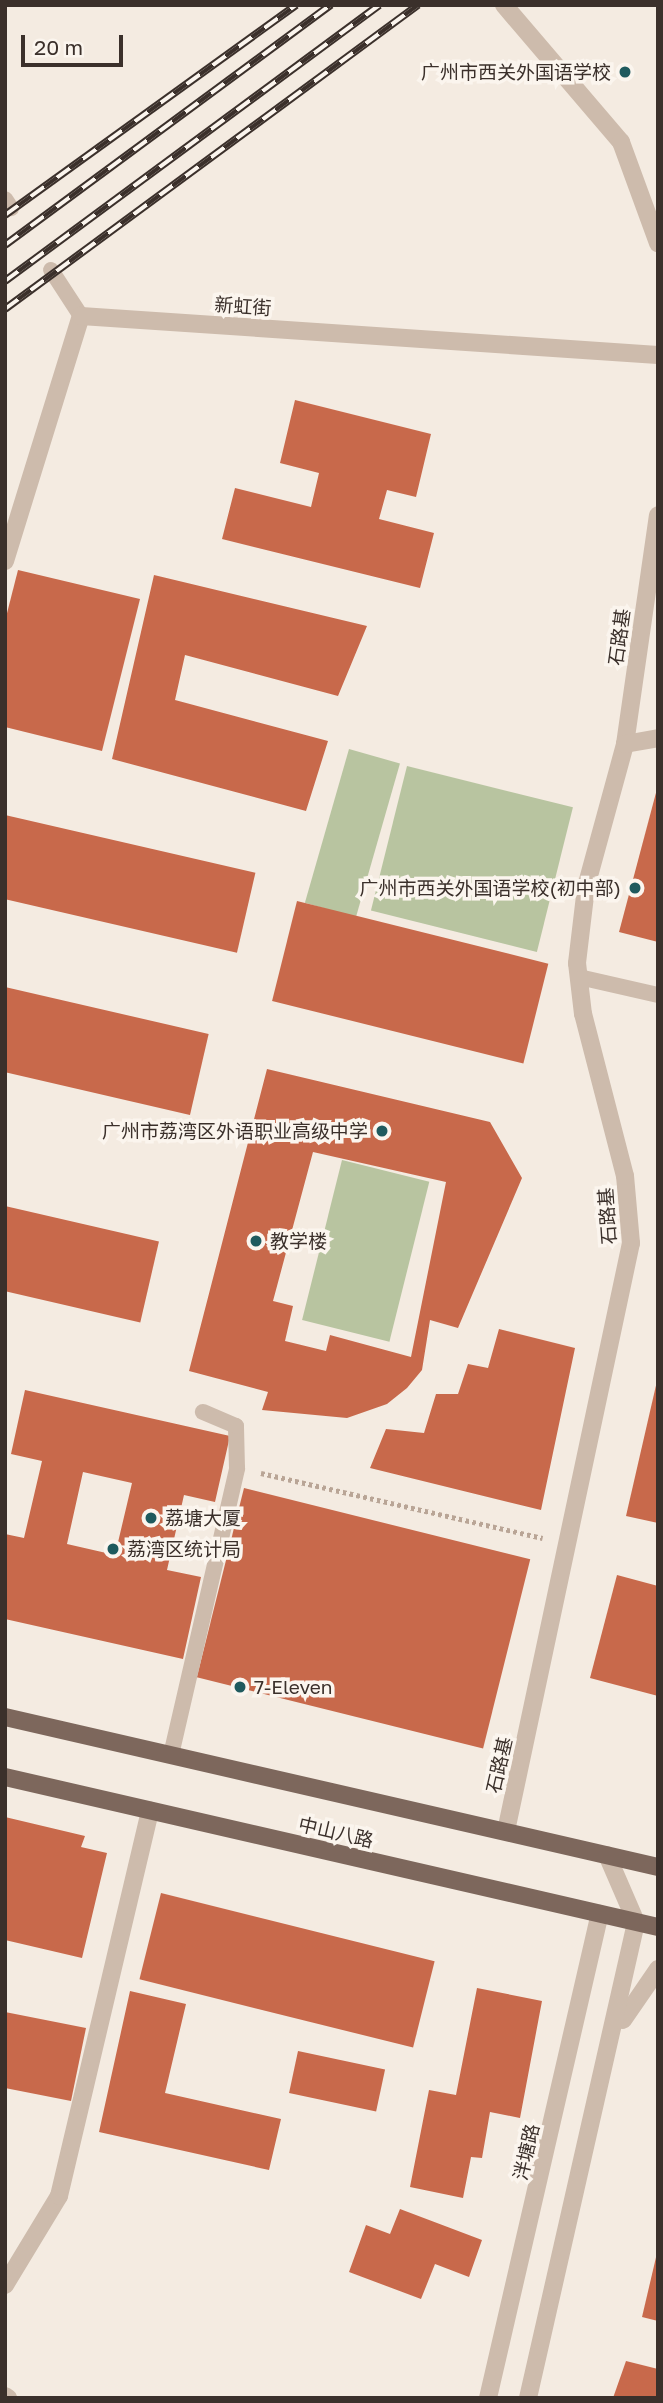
<!DOCTYPE html>
<html>
<head>
<meta charset="utf-8">
<style>
	body { margin:0 }
	#map { position:relative; width:663px; height:2403px; overflow:hidden; background:#f4ebe1; font-family:"Golos Text","Noto Sans SC",sans-serif }
	div>[style] { position:absolute }
	.green>* { inset:0; background:#b8c4a0; transform-origin:0 0 }
	.building>* { inset:0; background:#c8694b; transform-origin:0 0 }
	.path>* { height:4.5px; margin-top:-2.25px; transform-origin:0; background:repeating-linear-gradient(90deg,#b9a596 0 3.5px,transparent 0 7px) }
	.service>* { height:16px; margin:-8px; padding:0 8px; transform-origin:8px; border-radius:8px; background:#cdbbac }
	.minor>* { height:18px; margin:-9px; padding:0 9px; transform-origin:9px; border-radius:9px; background:#cdbbac }
	.tertiary>* { height:18px; margin:-9px; padding:0 9px; transform-origin:9px; border-radius:9px; background:#cdbbac }
	.primary>* { height:18px; margin:-9px; padding:0 9px; transform-origin:9px; border-radius:9px; background:#7d675c }
	.rail>* { height:8px; margin-top:-4px; transform-origin:0; background:repeating-linear-gradient(90deg,#fbf5ee 0 16px,#3b302b 0 32px); box-sizing:border-box; border-block:2px solid #3b302b }
	.dots>* { width:19px; height:19px; translate:-50% -50%; box-sizing:border-box; border:4px solid #fbf5ee; border-radius:50% }
	span { translate:-50% -50%; white-space:nowrap; text-align:center; line-height:1.15; -webkit-text-stroke:7px #fbf5ee; paint-order:stroke }
	.poi-label { font-size:19px; color:#3b302b }
	.right { translate:-100% -50%; text-align:right }
	.left { translate:0 -50%; text-align:left }
	.street-label { font-size:19px; color:#3b302b }
	.frame { position:absolute; inset:0; border:7px solid #3b302b; pointer-events:none }
	.scale { position:absolute; left:21px; top:35px; width:102px; height:32px; box-sizing:border-box; border:4px solid #3b302b; border-top:0; padding-left:9px; font-size:21px; line-height:24px; white-space:nowrap; color:#3b302b; -webkit-text-stroke:5px #fbf5ee; paint-order:stroke }
</style>
</head>
<body>
<div id="map">
	<div class="green">
		<i style="left:349px;top:749px;width:53px;height:160px;rotate:16deg"></i>
		<i style="left:407px;top:766px;width:171px;height:149px;rotate:14deg"></i>
		<i style="left:342px;top:1160px;width:90px;height:165px;rotate:14deg"></i>
	</div>
	<div class="building">
		<i style="clip-path:polygon(295px 400px,431px 434px,416px 497px,387px 490px,379px 519px,434px 533px,420px 588px,222px 539px,235px 488px,311px 507px,319px 473px,280px 463px)"></i>
		<i style="clip-path:polygon(18px 570px,140px 599px,102px 751px,5px 727px,5px 621px)"></i>
		<i style="clip-path:polygon(154px 575px,367px 626px,338px 696px,185px 655px,175px 700px,328px 741px,306px 811px,112px 759px)"></i>
		<i style="clip-path:polygon(657px 789px,658px 789px,658px 942px,619px 932px)"></i>
		<i style="left:5px;top:815px;width:257px;height:82px;rotate:13deg"></i>
		<i style="left:297px;top:901px;width:259px;height:103px;rotate:14deg"></i>
		<i style="left:5px;top:987px;width:209px;height:83px;rotate:13deg"></i>
		<i style="clip-path:polygon(evenodd,267px 1069px,490px 1122px,522px 1178px,458px 1328px,430px 1320px,422px 1370px,407px 1388px,387px 1404px,347px 1418px,262px 1410px,268px 1392px,189px 1371px,267px 1069px,313px 1152px,446px 1182px,411px 1357px,330px 1335px,326px 1351px,285px 1341px,293px 1306px,273px 1301px,313px 1152px)"></i>
		<i style="left:5px;top:1206px;width:158px;height:83px;rotate:13deg"></i>
		<i style="clip-path:polygon(499px 1329px,575px 1348px,541px 1510px,370px 1468px,386px 1429px,424px 1433px,436px 1394px,458px 1394px,468px 1364px,488px 1368px)"></i>
		<i style="clip-path:polygon(657px 1381px,658px 1381px,658px 1523px,626px 1516px)"></i>
		<i style="clip-path:polygon(evenodd,25px 1390px,230px 1436px,215px 1502px,184px 1495px,167px 1570px,201px 1577px,183px 1659px,5px 1619px,5px 1534px,24px 1538px,42px 1461px,11px 1454px,25px 1390px,83px 1472px,132px 1483px,115px 1555px,67px 1544px,83px 1472px)"></i>
		<i style="left:244px;top:1488px;width:295px;height:195px;rotate:14deg"></i>
		<i style="clip-path:polygon(617px 1575px,658px 1586px,658px 1696px,590px 1678px)"></i>
		<i style="clip-path:polygon(5px 1817px,85px 1836px,81px 1847px,107px 1853px,82px 1958px,5px 1940px)"></i>
		<i style="left:161px;top:1893px;width:282px;height:89px;rotate:14deg"></i>
		<i style="clip-path:polygon(477px 1988px,542px 2001px,520px 2118px,490px 2112px,482px 2158px,471px 2157px,463px 2198px,410px 2187px,429px 2090px,456px 2095px)"></i>
		<i style="clip-path:polygon(130px 1991px,186px 2004px,165px 2093px,281px 2119px,269px 2170px,99px 2132px)"></i>
		<i style="clip-path:polygon(5px 2012px,86px 2028px,71px 2101px,5px 2088px)"></i>
		<i style="left:298px;top:2051px;width:89px;height:43px;rotate:12deg"></i>
		<i style="clip-path:polygon(400px 2209px,482px 2240px,469px 2277px,435px 2264px,421px 2299px,349px 2272px,366px 2225px,390px 2234px)"></i>
		<i style="clip-path:polygon(657px 2253px,658px 2253px,658px 2321px,642px 2317px)"></i>
		<i style="clip-path:polygon(626px 2361px,658px 2369px,658px 2398px,613px 2398px)"></i>
	</div>
	<div class="path">
		<i style="left:261px;top:1473px;width:289px;rotate:13deg"></i>
	</div>
	<div class="service">
		<i style="left:5px;top:199px;width:11px;rotate:56deg"></i>
		<i style="left:51px;top:270px;width:55px;rotate:56.9deg"></i>
		<i style="left:579px;top:977px;width:81px;rotate:12.8deg"></i>
		<i style="left:171px;top:1755px;width:294px;rotate:-77deg"></i>
		<i style="left:237px;top:1468px;width:42px;rotate:-91.4deg"></i>
		<i style="left:236px;top:1426px;width:36px;rotate:-157deg"></i>
	</div>
	<div class="minor">
		<i style="left:504px;top:5px;width:180px;rotate:49.5deg"></i>
		<i style="left:621px;top:142px;width:108px;rotate:69.9deg"></i>
		<i style="left:5px;top:561px;width:257px;rotate:-72.8deg"></i>
		<i style="left:81px;top:316px;width:578px;rotate:3.87deg"></i>
		<i style="left:506px;top:1831px;width:601px;rotate:-78deg"></i>
		<i style="left:631px;top:1243px;width:67px;rotate:-95.1deg"></i>
		<i style="left:625px;top:1176px;width:167px;rotate:-104.5deg"></i>
		<i style="left:583px;top:1014px;width:51px;rotate:-96.7deg"></i>
		<i style="left:577px;top:963px;width:77px;rotate:-83.2deg"></i>
		<i style="left:586px;top:887px;width:148px;rotate:-74.7deg"></i>
		<i style="left:625px;top:744px;width:231px;rotate:-81.8deg"></i>
		<i style="left:5px;top:2285px;width:104px;rotate:-58.8deg"></i>
		<i style="left:59px;top:2196px;width:396px;rotate:-76.7deg"></i>
		<i style="left:5px;top:2396px;width:4px;rotate:34deg"></i>
	</div>
	<div class="tertiary">
		<i style="left:625px;top:744px;width:34px;rotate:-10deg"></i>
		<i style="left:623px;top:2020px;width:62px;rotate:-55.5deg"></i>
		<i style="left:488px;top:2398px;width:497px;rotate:-77deg"></i>
		<i style="left:528px;top:2398px;width:488px;rotate:-77.2deg"></i>
		<i style="left:636px;top:1922px;width:73px;rotate:-113.4deg"></i>
	</div>
	<div class="primary">
		<i style="left:5px;top:1717px;width:670px;rotate:12.94deg"></i>
		<i style="left:5px;top:1777px;width:670px;rotate:12.94deg"></i>
	</div>
	<div class="rail">
		<i style="left:5px;top:215px;width:359px;rotate:-35.8deg"></i>
		<i style="left:5px;top:245px;width:405px;rotate:-36.4deg"></i>
		<i style="left:5px;top:281px;width:465px;rotate:-36.4deg"></i>
		<i style="left:5px;top:309px;width:513px;rotate:-36.36deg"></i>
	</div>
	<div class="dots">
		<i style="left:625px;top:72px;background:#1f5a5e"></i>
		<i style="left:635px;top:888px;background:#1f5a5e"></i>
		<i style="left:382px;top:1131px;background:#1f5a5e"></i>
		<i style="left:256px;top:1241px;background:#1f5a5e"></i>
		<i style="left:151px;top:1518px;background:#1f5a5e"></i>
		<i style="left:113px;top:1549px;background:#1f5a5e"></i>
		<i style="left:240px;top:1687px;background:#1f5a5e"></i>
	</div>
	<div class="poi-label">
		<span class="right" style="left:611px;top:72px">广州市西关外国语学校</span>
		<span class="right" style="left:621px;top:888px">广州市西关外国语学校(初中部)</span>
		<span class="right" style="left:368px;top:1131px">广州市荔湾区外语职业高级中学</span>
		<span class="left" style="left:270px;top:1241px">教学楼</span>
		<span class="left" style="left:165px;top:1518px">荔塘大厦</span>
		<span class="left" style="left:127px;top:1549px">荔湾区统计局</span>
		<span class="left" style="left:254px;top:1687px">7-Eleven</span>
	</div>
	<div class="street-label">
		<span style="left:243px;top:306px;rotate:4deg">新虹街</span>
		<span style="left:619px;top:637px;rotate:-82deg">石路基</span>
		<span style="left:607px;top:1216px;rotate:-94deg">石路基</span>
		<span style="left:499px;top:1765px;rotate:-77deg">石路基</span>
		<span style="left:336px;top:1832px;rotate:13deg">中山八路</span>
		<span style="left:526px;top:2152px;rotate:-77deg">泮塘路</span>
	</div>
	<div class="frame"></div>
	<div class="scale">20 m</div>
</div>
</body>
</html>
